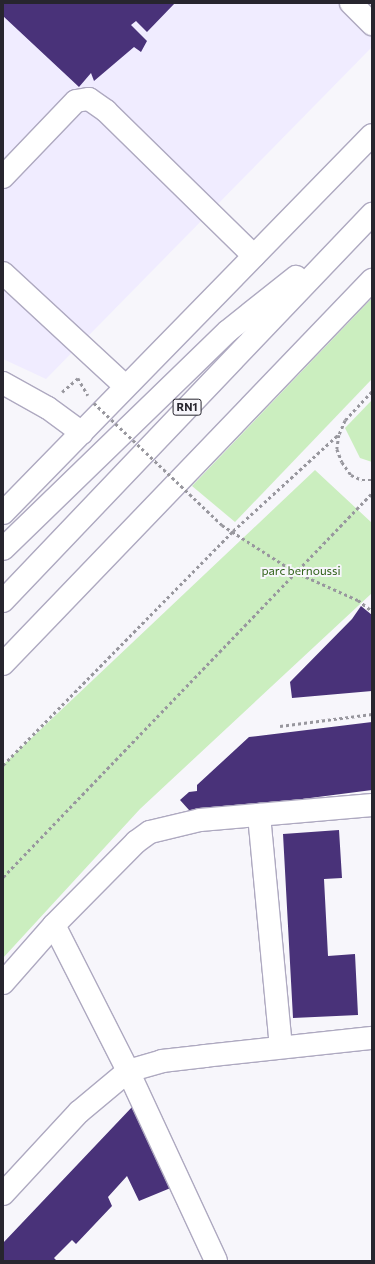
<!DOCTYPE html>
<html>
<head>
<meta charset="utf-8">
<style>
	body { margin:0 }
	#map { position:relative; width:375px; height:1264px; overflow:hidden; background:#f7f6fb; font-family:Commissioner,sans-serif }
	div>[style] { position:absolute }
	.built>* { inset:0; background:#f0ecff }
	.green>* { inset:0; background:#cbeebf }
	.building>* { inset:0; background:#493279 }
	.path>* { height:2.5px; margin-top:-1.25px; transform-origin:0; background:repeating-linear-gradient(90deg,#98979e 0 3px,transparent 0 6px) }
	.roads { filter:drop-shadow(1px 0 #aea9c0) drop-shadow(-1px 0 #aea9c0) drop-shadow(0 1px #aea9c0) drop-shadow(0 -1px #aea9c0) }
	.minor>* { height:22px; margin:-11px; padding:0 11px; transform-origin:11px; border-radius:11px; background:#fff }
	.highway>* { height:22px; margin:-11px; padding:0 11px; transform-origin:11px; border-radius:11px; background:#fff }
	.path-bridge>* { height:2.5px; margin-top:-1.25px; transform-origin:0; background:repeating-linear-gradient(90deg,#98979e 0 3px,transparent 0 6px) }
	span { translate:-50% -50%; white-space:nowrap; text-align:center; line-height:1.15; -webkit-text-stroke:4px #f7f6fb; paint-order:stroke }
	.shield-label span { padding:1px 3px; background:#f7f6fb; border:1px solid; border-radius:3px; -webkit-text-stroke-width:0 }
	.shield-label { font-size:11px; color:#27252e; font-weight:700 }
	.park-label { font-size:12px; color:#2d5f15 }
	.frame { position:absolute; inset:0; border:4px solid #27252e; pointer-events:none }
</style>
</head>
<body>
<div id="map">
	<div class="built">
		<i style="clip-path:polygon(3px 3px,372px 3px,372px 47px,46px 379px,3px 359px)"></i>
	</div>
	<div class="green">
		<i style="clip-path:polygon(372px 298px,372px 379px,235px 522px,192px 486px)"></i>
		<i style="clip-path:polygon(372px 400px,372px 462px,360px 458px,345px 428px)"></i>
		<i style="clip-path:polygon(315px 470px,372px 523px,372px 593px,140px 809px,3px 958px,3px 765px)"></i>
	</div>
	<div class="building">
		<i style="clip-path:polygon(3px 3px,175px 3px,147px 32px,136px 21px,131px 25px,147px 41px,141px 52px,134px 47px,94px 81px,91px 73px,79px 87px,3px 16px)"></i>
		<i style="clip-path:polygon(361px 606px,372px 615px,372px 691px,292px 698px,290px 682px,352px 619px)"></i>
		<i style="clip-path:polygon(372px 722px,372px 790px,185px 814px,189px 810px,180px 800px,189px 792px,197px 791px,197px 785px,249px 737px)"></i>
		<i style="clip-path:polygon(339px 830px,342px 878px,324px 879px,328px 956px,355px 954px,358px 1015px,293px 1018px,283px 834px)"></i>
		<i style="clip-path:polygon(133px 1106px,173px 1187px,139px 1201px,127px 1176px,108px 1197px,112px 1206px,76px 1244px,72px 1240px,54px 1258px,57px 1261px,3px 1261px,3px 1243px)"></i>
	</div>
	<div class="path">
		<i style="left:62px;top:392px;width:21px;rotate:-41deg"></i>
		<i style="left:78px;top:378px;width:20px;rotate:60deg"></i>
		<i style="left:339px;top:435px;width:14px;rotate:98deg"></i>
		<i style="left:337px;top:449px;width:14px;rotate:69deg"></i>
		<i style="left:342px;top:462px;width:16px;rotate:55deg"></i>
		<i style="left:351px;top:475px;width:12px;rotate:24deg"></i>
		<i style="left:362px;top:480px;width:10px"></i>
		<i style="left:222px;top:525px;width:87px;rotate:32.8deg"></i>
		<i style="left:295px;top:572px;width:69px;rotate:24deg"></i>
		<i style="left:358px;top:600px;width:18px;rotate:38deg"></i>
		<i style="left:280px;top:726px;width:93px;rotate:-7.4deg"></i>
		<i style="left:3px;top:765px;width:328px;rotate:-45.5deg"></i>
		<i style="left:233px;top:531px;width:144px;rotate:-42.5deg"></i>
		<i style="left:339px;top:434px;width:15px;rotate:-67deg"></i>
		<i style="left:345px;top:420px;width:40px;rotate:-47deg"></i>
		<i style="left:3px;top:877px;width:533px;rotate:-46.14deg"></i>
	</div>
	<div class="roads">
		<div class="minor">
			<i style="left:351px;top:3px;width:30px;rotate:45deg"></i>
			<i style="left:3px;top:177px;width:105px;rotate:-46.2deg"></i>
			<i style="left:76px;top:101px;width:13px;rotate:-9deg"></i>
			<i style="left:89px;top:99px;width:21px;rotate:35deg"></i>
			<i style="left:106px;top:111px;width:207px;rotate:44.4deg"></i>
			<i style="left:3px;top:273px;width:166px;rotate:42.8deg"></i>
			<i style="left:3px;top:383px;width:51px;rotate:29.1deg"></i>
			<i style="left:48px;top:408px;width:42px;rotate:36.3deg"></i>
			<i style="left:3px;top:513px;width:528px;rotate:-45.69deg"></i>
			<i style="left:259px;top:815px;width:233px;rotate:84.6deg"></i>
			<i style="left:54px;top:925px;width:164px;rotate:63.1deg"></i>
			<i style="left:128px;top:1071px;width:209px;rotate:65.1deg"></i>
			<i style="left:3px;top:983px;width:77px;rotate:-48.7deg"></i>
			<i style="left:54px;top:925px;width:117px;rotate:-45.3deg"></i>
			<i style="left:136px;top:842px;width:17px;rotate:-36deg"></i>
			<i style="left:150px;top:832px;width:51px;rotate:-13.5deg"></i>
			<i style="left:200px;top:820px;width:173px;rotate:-5deg"></i>
			<i style="left:3px;top:1194px;width:112px;rotate:-47.2deg"></i>
			<i style="left:79px;top:1112px;width:64px;rotate:-39.9deg"></i>
			<i style="left:128px;top:1071px;width:35px;rotate:-16deg"></i>
			<i style="left:162px;top:1061px;width:43px;rotate:-6.6deg"></i>
			<i style="left:205px;top:1056px;width:168px;rotate:-6.2deg"></i>
		</div>
		<div class="highway">
			<i style="left:3px;top:549px;width:313px;rotate:-44.1deg"></i>
			<i style="left:228px;top:331px;width:87px;rotate:-38.5deg"></i>
			<i style="left:3px;top:601px;width:535px;rotate:-46.36deg"></i>
			<i style="left:3px;top:664px;width:533px;rotate:-46.14deg"></i>
		</div>
	</div>
	<div class="path-bridge">
		<i style="left:94px;top:403px;width:177px;rotate:43.6deg"></i>
	</div>
	<div class="shield-label">
		<span style="left:187px;top:407px">RN1</span>
	</div>
	<div class="park-label">
		<span style="left:301px;top:571px">parc bernoussi</span>
	</div>
	<div class="frame"></div>
</div>
</body>
</html>
